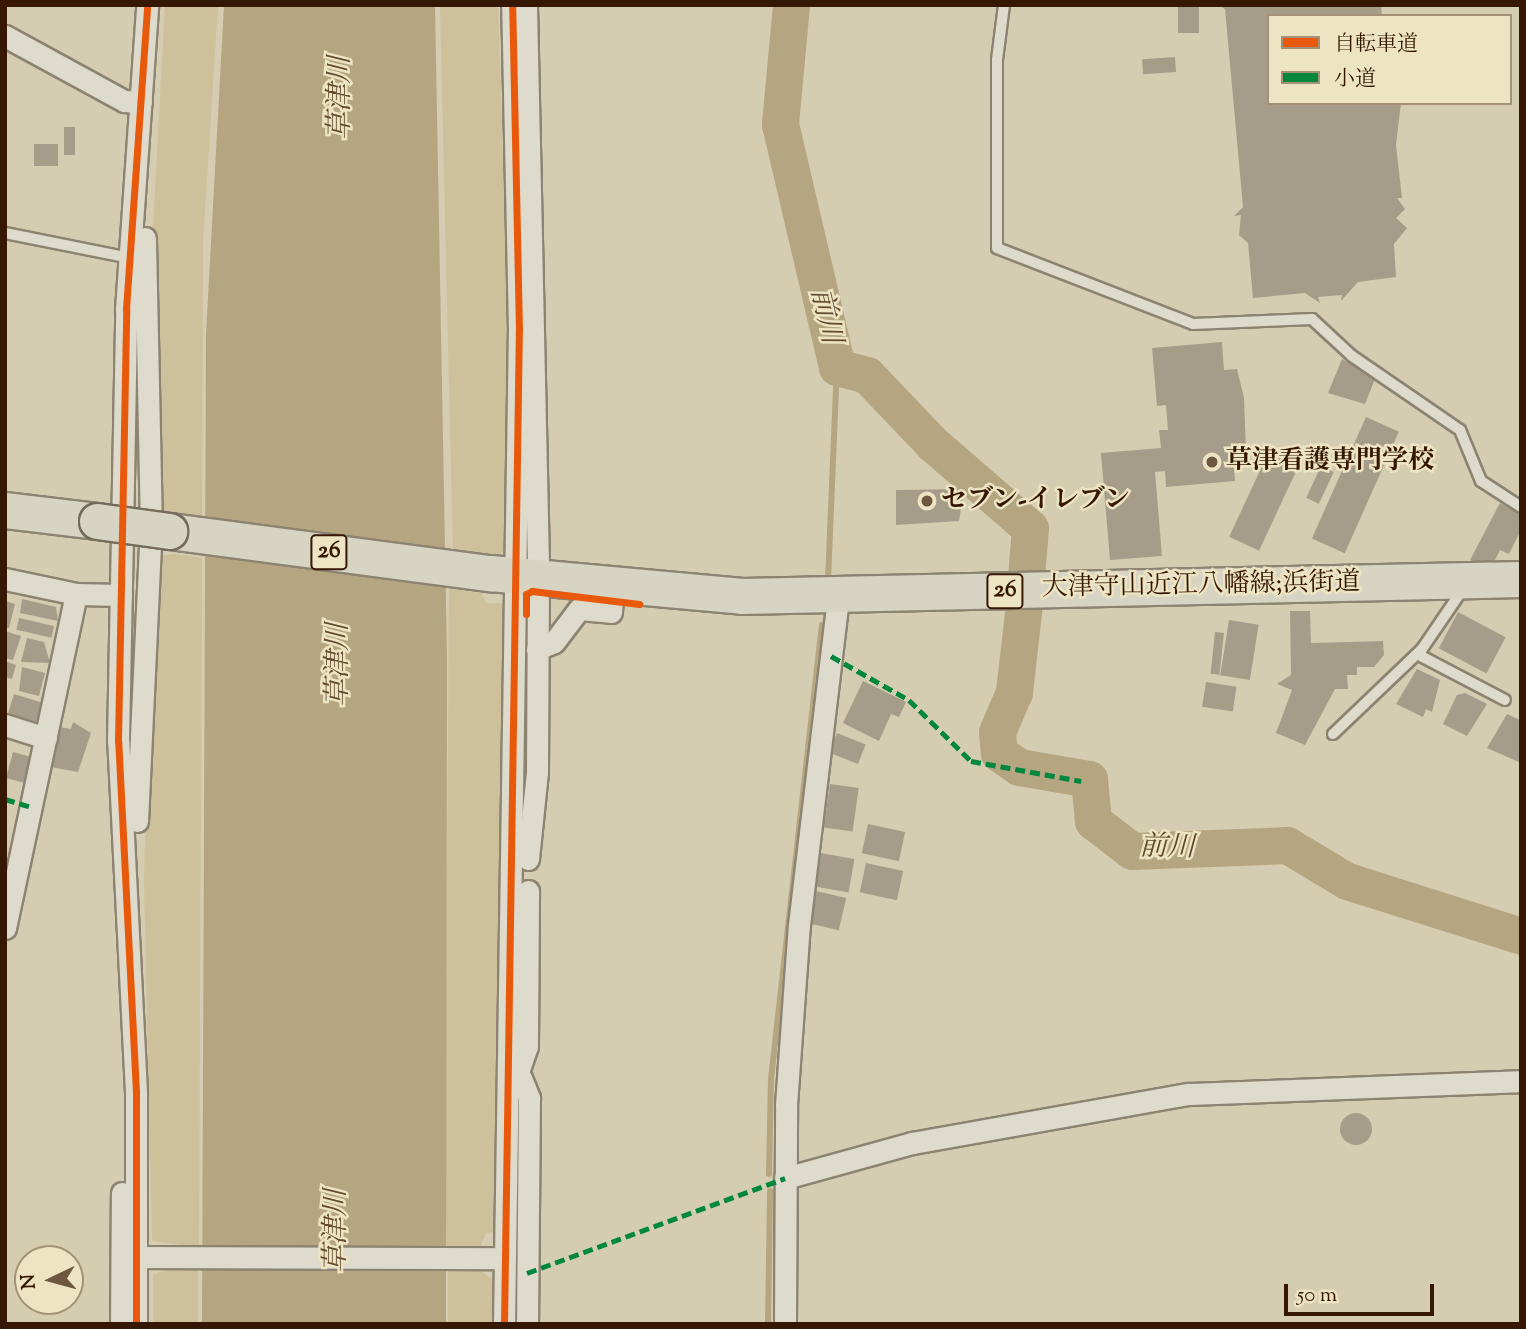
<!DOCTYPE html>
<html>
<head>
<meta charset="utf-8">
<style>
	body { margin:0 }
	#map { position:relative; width:1526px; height:1329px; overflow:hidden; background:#d5cdb1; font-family:"Sorts Mill Goudy","Noto Serif JP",serif }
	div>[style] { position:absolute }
	.green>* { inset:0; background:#cdc09a }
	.water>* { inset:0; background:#b6a581 }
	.stream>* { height:6px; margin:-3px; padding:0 3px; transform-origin:3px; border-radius:3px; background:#b6a581 }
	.river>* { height:37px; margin:-18.5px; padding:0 18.5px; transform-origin:18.5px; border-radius:18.5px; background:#b6a581 }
	.building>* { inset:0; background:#a59d89; transform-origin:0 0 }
	.round { border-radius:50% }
	.roads { filter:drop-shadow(2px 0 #8c8371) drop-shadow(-2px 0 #8c8371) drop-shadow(0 2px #8c8371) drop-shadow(0 -2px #8c8371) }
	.service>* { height:10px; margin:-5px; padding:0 5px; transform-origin:5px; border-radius:5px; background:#dedacc }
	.minor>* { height:21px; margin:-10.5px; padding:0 10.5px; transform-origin:10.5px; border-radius:10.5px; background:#dedacc }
	.primary>* { height:35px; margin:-17.5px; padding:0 17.5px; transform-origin:17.5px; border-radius:17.5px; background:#d8d4c4 }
	.bridges { filter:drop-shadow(2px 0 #746b5b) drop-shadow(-2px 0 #746b5b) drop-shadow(0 2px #746b5b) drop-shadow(0 -2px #746b5b) }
	.primary-bridge>* { height:35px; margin:-17.5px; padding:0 17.5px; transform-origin:17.5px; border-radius:17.5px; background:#d8d4c4 }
	.quiet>* { height:5px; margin-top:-2.5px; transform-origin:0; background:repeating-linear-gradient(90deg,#00873e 0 10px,transparent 0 15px) }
	.cycleway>* { height:7px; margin:-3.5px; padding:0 3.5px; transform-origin:3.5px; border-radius:3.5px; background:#e8590c }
	.dots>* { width:19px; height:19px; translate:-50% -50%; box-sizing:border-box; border:4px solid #ede4c3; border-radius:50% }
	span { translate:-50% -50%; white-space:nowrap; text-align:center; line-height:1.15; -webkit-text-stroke:5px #ede4c3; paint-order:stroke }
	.shield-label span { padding:2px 5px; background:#ede4c3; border:2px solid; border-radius:5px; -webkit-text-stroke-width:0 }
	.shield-label { font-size:24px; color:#351704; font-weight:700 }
	.poi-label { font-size:26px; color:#351704; font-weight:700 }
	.left { translate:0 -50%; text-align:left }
	.street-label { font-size:26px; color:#351704 }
	.water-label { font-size:28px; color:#63492e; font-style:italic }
	.frame { position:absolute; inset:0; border:7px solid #351704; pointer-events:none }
	.legend { position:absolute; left:1267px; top:14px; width:245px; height:91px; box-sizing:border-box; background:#ede4c3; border:2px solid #a39277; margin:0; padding:9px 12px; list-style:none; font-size:21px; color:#351704 }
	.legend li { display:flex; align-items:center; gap:14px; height:35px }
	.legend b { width:35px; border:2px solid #a39277 }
	.north { position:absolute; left:14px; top:1245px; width:70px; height:70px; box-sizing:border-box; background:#ede4c3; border:2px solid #a39277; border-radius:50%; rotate:265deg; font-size:19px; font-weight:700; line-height:28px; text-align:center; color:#351704 }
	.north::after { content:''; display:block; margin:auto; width:24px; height:32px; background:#6d5741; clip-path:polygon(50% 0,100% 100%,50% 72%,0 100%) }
	.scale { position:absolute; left:1284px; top:1284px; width:150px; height:32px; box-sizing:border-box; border:4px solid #351704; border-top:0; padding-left:9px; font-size:21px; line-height:24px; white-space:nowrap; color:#351704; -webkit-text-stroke:5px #ede4c3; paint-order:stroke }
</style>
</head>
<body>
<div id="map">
	<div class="green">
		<i style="clip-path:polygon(165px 5px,218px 5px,203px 243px,202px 521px,158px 511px,152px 247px)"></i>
		<i style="clip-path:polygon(440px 5px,498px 5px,508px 308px,508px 544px,498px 557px,453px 553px)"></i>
		<i style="clip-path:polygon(174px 554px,202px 558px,199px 1247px,152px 1241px,144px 877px,154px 557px)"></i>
		<i style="clip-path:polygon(449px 589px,481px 593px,486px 603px,508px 603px,495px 1232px,486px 1233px,480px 1248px,447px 1249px,445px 1200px)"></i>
		<i style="clip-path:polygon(173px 1267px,198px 1267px,198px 1324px,153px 1324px,153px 1275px)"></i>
		<i style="clip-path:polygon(448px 1269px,480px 1270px,495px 1282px,496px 1324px,448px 1324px)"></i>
	</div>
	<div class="water">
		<i style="clip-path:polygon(224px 5px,435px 5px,447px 657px,446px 1324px,202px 1324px,206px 334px)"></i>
	</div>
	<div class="stream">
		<i style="left:828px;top:580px;width:213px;rotate:-87.6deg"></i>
		<i style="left:769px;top:1174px;width:95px;rotate:-88.8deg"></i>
		<i style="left:771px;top:1079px;width:457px;rotate:-83.6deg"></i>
		<i style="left:768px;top:1324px;width:133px;rotate:-89.1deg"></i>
	</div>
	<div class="river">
		<i style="left:791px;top:5px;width:120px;rotate:95.3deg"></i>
		<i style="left:780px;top:124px;width:250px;rotate:76.8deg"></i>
		<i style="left:837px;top:367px;width:31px;rotate:15deg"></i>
		<i style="left:867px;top:375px;width:95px;rotate:46.3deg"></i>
		<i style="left:933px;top:444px;width:128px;rotate:40.9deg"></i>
		<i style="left:1030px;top:528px;width:49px;rotate:94.7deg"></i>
		<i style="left:1024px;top:604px;width:89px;rotate:96.5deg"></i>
		<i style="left:1014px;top:692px;width:43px;rotate:113deg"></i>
		<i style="left:997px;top:732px;width:21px;rotate:85deg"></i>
		<i style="left:999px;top:753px;width:24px;rotate:35deg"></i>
		<i style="left:1019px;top:767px;width:71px;rotate:9.7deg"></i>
		<i style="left:1089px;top:779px;width:42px;rotate:84.6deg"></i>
		<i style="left:1093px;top:821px;width:49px;rotate:37.6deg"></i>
		<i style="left:1132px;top:851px;width:155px;rotate:-2.2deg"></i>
		<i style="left:1287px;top:845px;width:70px;rotate:31deg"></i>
		<i style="left:1347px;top:881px;width:182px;rotate:17.5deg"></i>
	</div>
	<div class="building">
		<i style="left:1178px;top:5px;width:21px;height:28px"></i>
		<i style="clip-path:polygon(1218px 5px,1381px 5px,1382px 16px,1269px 16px,1269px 103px,1401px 103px,1396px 145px,1402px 198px,1397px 198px,1405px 209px,1396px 218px,1407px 228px,1394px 244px,1396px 277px,1358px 282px,1341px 301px,1342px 295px,1318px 297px,1320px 303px,1305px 293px,1253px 298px,1248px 243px,1239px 235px,1241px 215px,1234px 216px,1243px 207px,1225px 9px)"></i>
		<i style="left:1175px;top:57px;width:15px;height:33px;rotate:86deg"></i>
		<i style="left:64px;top:127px;width:11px;height:28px"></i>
		<i style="left:58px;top:144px;width:22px;height:24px;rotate:90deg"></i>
		<i style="clip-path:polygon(1222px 342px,1224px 370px,1237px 369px,1244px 398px,1246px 452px,1233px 453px,1235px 481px,1166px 487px,1165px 471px,1155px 472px,1162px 556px,1110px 560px,1101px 453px,1161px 448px,1159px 430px,1168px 430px,1166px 405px,1157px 406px,1152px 348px)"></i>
		<i style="clip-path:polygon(1342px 359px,1375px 379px,1365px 404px,1328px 393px)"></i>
		<i style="left:1366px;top:417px;width:36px;height:133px;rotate:24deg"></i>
		<i style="left:1271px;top:447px;width:33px;height:99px;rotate:25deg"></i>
		<i style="left:1321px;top:466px;width:14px;height:35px;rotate:25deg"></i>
		<i style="clip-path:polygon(964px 489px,959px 521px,896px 525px,896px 490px)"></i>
		<i style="clip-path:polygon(1500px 503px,1519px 514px,1521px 530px,1509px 554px,1500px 550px,1492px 566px,1479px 564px,1470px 560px)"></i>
		<i style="clip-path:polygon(22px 599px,56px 607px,58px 621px,20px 613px)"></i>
		<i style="clip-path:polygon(5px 601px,15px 604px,9px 628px,5px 628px)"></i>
		<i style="clip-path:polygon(1290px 611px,1310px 611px,1311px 643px,1383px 641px,1384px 655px,1374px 667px,1357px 667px,1357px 675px,1347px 675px,1348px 689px,1335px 689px,1305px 745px,1276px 733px,1292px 690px,1277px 684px,1291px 675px)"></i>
		<i style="left:1458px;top:612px;width:54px;height:41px;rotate:28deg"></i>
		<i style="left:19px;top:618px;width:36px;height:12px;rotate:13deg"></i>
		<i style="left:1229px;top:620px;width:30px;height:56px;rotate:9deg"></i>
		<i style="clip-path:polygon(5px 631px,21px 636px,13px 660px,5px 658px)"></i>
		<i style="left:1215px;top:632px;width:9px;height:42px;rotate:6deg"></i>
		<i style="clip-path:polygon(27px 638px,44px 642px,50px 663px,21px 662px)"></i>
		<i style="clip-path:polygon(5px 661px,16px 665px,12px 679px,5px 677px)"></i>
		<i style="clip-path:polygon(22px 667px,45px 673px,39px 696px,19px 691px)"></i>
		<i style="clip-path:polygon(1417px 669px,1440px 680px,1432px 712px,1426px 709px,1423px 717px,1396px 704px)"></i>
		<i style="clip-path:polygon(863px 681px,906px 702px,899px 717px,891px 714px,879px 741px,843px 723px)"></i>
		<i style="left:1206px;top:682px;width:31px;height:25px;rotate:9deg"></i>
		<i style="clip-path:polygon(1465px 693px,1487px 704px,1467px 736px,1443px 724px,1457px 695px)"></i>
		<i style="left:14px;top:694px;width:30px;height:20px;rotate:17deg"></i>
		<i style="clip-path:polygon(1507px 714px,1520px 720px,1521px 763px,1487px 748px)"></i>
		<i style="clip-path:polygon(73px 722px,91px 733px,78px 772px,51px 767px,59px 727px,71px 729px)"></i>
		<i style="left:837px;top:733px;width:31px;height:21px;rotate:22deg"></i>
		<i style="left:13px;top:752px;width:20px;height:27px;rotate:15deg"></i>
		<i style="left:830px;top:784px;width:29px;height:44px;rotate:8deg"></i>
		<i style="left:868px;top:824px;width:38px;height:30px;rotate:12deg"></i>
		<i style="left:821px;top:853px;width:34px;height:34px;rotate:10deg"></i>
		<i style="left:866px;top:863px;width:38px;height:30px;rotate:12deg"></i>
		<i style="left:816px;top:891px;width:31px;height:33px;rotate:13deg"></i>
		<i class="round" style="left:1340px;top:1113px;width:32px;height:32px"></i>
	</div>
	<div class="roads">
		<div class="service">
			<i style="left:1004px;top:5px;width:55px;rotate:97.3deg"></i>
			<i style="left:997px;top:60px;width:188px;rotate:90deg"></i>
			<i style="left:997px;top:248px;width:210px;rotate:21.2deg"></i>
			<i style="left:1193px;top:324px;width:119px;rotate:-2.4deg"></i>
			<i style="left:1312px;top:319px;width:54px;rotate:42.8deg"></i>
			<i style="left:1352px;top:356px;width:131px;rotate:34.4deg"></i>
			<i style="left:1460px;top:430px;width:55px;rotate:67.6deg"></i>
			<i style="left:1481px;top:481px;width:48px;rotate:33deg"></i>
			<i style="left:5px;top:233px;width:127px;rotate:11.3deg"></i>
			<i style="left:1417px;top:654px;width:99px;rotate:27.6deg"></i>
			<i style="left:1333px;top:734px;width:123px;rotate:-43.7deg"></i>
			<i style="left:1422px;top:649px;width:76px;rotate:-55.7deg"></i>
		</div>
		<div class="minor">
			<i style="left:526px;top:5px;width:560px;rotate:88.77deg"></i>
			<i style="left:5px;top:36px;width:136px;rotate:28.6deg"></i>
			<i style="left:124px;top:101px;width:17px;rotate:3deg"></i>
			<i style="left:5px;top:579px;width:73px;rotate:11.9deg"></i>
			<i style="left:76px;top:594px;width:45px;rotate:1.3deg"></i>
			<i style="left:537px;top:649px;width:18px;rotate:-22deg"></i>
			<i style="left:554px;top:642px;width:41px;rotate:-52.9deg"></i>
			<i style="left:579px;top:609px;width:32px;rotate:5deg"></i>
			<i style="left:611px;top:612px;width:26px;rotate:-86deg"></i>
			<i style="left:5px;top:725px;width:43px;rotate:17.6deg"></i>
			<i style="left:137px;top:821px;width:293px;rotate:-87.3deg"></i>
			<i style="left:151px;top:528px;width:290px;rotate:-91.2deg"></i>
			<i style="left:528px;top:859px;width:87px;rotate:-84.1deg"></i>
			<i style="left:537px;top:772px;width:173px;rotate:-89.7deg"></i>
			<i style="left:5px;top:928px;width:341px;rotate:-78deg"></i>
			<i style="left:516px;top:1078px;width:34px;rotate:-71deg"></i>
			<i style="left:527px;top:1046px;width:155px;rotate:-89.6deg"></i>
			<i style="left:521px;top:1078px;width:22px;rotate:68deg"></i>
			<i style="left:529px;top:1098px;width:226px;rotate:90.5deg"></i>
			<i style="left:785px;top:1178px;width:132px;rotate:-15.4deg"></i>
			<i style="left:912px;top:1143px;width:280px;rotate:-10.1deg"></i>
			<i style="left:1188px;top:1094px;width:333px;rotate:-2.2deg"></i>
			<i style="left:145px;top:1257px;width:358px;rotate:0.2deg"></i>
			<i style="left:121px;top:1324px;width:131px;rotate:-89.6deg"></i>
			<i style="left:136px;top:1324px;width:232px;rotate:-90deg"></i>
			<i style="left:136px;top:1092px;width:351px;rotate:-92.9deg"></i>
			<i style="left:118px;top:741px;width:432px;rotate:-88.9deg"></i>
			<i style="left:126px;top:309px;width:305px;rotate:-86deg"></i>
			<i style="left:504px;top:1324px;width:994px;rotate:-89.14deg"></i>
			<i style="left:519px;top:330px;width:325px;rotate:-91.2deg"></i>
			<i style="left:785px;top:1324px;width:219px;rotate:-89.7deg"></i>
			<i style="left:786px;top:1105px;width:180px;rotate:-85.9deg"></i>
			<i style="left:799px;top:925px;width:331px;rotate:-83.2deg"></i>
		</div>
		<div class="primary">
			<i style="left:5px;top:510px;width:93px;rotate:6.8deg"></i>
			<i style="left:169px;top:531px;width:324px;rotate:7.5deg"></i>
			<i style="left:490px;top:573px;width:253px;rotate:5.2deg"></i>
			<i style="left:742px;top:596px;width:779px;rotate:-1.25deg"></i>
		</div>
	</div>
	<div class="bridges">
		<div class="primary-bridge">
			<i style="left:97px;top:521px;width:73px;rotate:7.9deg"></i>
		</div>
	</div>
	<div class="quiet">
		<i style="left:831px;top:656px;width:90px;rotate:29.4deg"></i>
		<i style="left:909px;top:700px;width:87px;rotate:44.5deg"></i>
		<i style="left:971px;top:761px;width:112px;rotate:10.3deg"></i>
		<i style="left:5px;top:799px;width:28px;rotate:17deg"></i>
		<i style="left:527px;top:1273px;width:275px;rotate:-20.2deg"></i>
	</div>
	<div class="cycleway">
		<i style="left:526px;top:614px;width:20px;rotate:-90deg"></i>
		<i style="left:526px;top:594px;width:7px;rotate:-27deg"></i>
		<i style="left:532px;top:591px;width:108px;rotate:6.9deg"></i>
		<i style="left:136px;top:1324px;width:232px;rotate:-90deg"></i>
		<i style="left:136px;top:1092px;width:351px;rotate:-92.9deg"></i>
		<i style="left:118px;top:741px;width:432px;rotate:-88.9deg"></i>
		<i style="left:126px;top:309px;width:305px;rotate:-86deg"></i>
		<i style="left:504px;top:1324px;width:994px;rotate:-89.14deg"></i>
		<i style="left:519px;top:330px;width:325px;rotate:-91.2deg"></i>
	</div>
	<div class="dots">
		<i style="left:1212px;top:462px;background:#6d5741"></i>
		<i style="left:927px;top:501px;background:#6d5741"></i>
	</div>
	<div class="shield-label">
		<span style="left:329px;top:552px">26</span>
		<span style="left:1005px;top:591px">26</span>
	</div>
	<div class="poi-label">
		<span class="left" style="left:1226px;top:462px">草津看護専門学校</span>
		<span class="left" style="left:941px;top:501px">セブン-イレブン</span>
	</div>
	<div class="street-label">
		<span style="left:1201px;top:586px;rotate:-1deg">大津守山近江八幡線;浜街道</span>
	</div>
	<div class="water-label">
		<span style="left:341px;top:98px;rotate:-90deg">草津川</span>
		<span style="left:825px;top:316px;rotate:77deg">前川</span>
		<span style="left:339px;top:665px;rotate:-90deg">草津川</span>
		<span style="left:1167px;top:848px;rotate:1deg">前川</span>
		<span style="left:337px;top:1231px;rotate:-90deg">草津川</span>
	</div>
	<div class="frame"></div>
	<ul class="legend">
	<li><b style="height:9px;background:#e8590c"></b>自転車道</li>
	<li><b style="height:9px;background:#00873e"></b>小道</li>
	</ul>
	<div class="north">N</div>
	<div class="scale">50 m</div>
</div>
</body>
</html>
